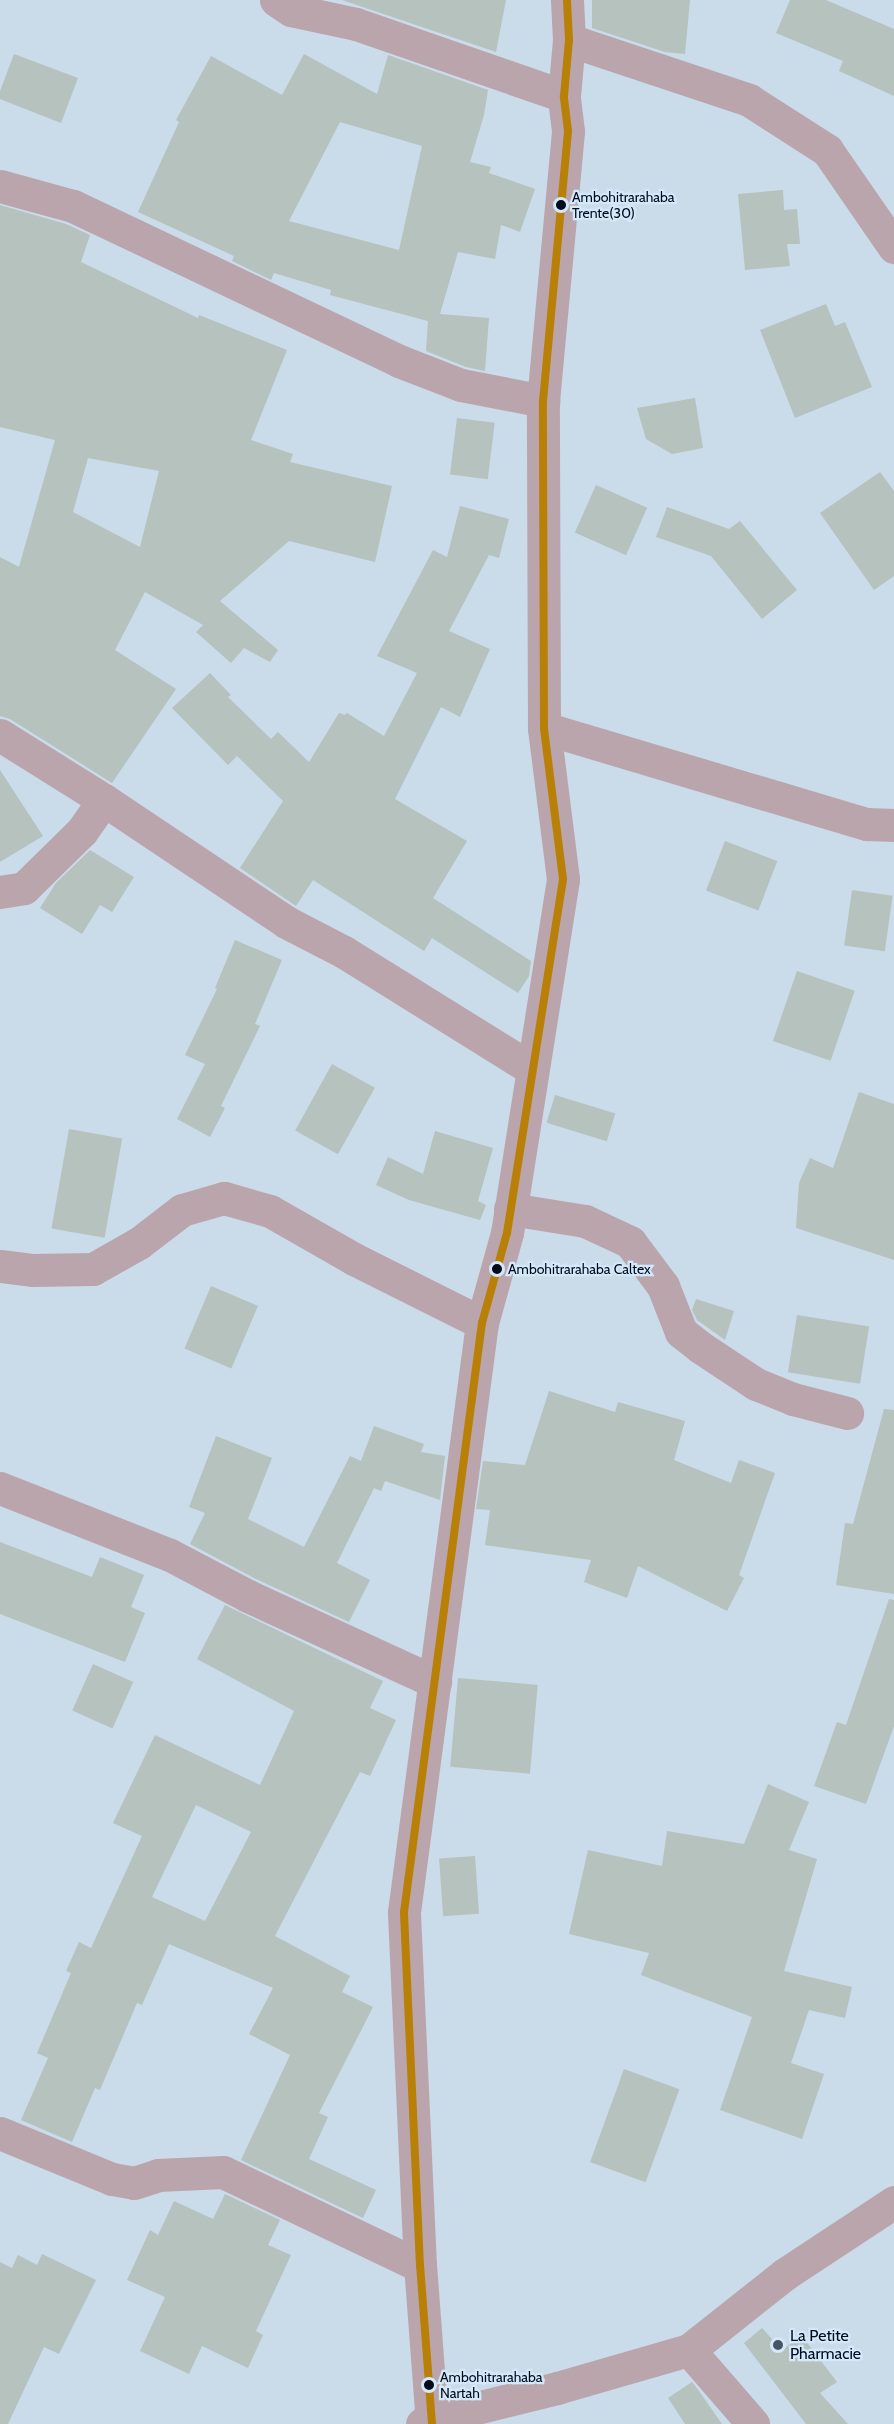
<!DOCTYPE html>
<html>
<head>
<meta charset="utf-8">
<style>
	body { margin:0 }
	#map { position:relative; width:894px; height:2424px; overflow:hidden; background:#cadbea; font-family:Cabin,sans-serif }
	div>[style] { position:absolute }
	.building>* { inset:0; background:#b6c2bd; transform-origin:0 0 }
	.minor>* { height:33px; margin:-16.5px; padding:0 16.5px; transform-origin:16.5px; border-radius:16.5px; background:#bba5ad }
	.tertiary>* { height:33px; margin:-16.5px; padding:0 16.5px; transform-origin:16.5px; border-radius:16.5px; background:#bba5ad }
	.bus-1>* { height:8px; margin:-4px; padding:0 4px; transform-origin:4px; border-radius:4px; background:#b98007 }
	.dots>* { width:16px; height:16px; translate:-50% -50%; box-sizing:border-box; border:3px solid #d3e8fa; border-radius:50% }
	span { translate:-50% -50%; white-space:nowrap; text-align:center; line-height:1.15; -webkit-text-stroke:4.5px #d3e8fa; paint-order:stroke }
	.bus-label { font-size:14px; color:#000c1b }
	.left { translate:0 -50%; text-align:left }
	.poi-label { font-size:16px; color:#000c1b }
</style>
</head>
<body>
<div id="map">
	<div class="building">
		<i style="clip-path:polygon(342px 0,506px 0,496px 52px)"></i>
		<i style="clip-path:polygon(592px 0,690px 0,685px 54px,665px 52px,592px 28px)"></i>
		<i style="clip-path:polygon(790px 0,826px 0,894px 29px,894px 96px,839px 71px,843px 61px,776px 33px)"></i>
		<i style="clip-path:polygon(14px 54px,78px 78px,61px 123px,0 99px,0 91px)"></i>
		<i style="clip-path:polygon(evenodd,304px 54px,377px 94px,388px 55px,488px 90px,484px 115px,470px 162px,491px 167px,489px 173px,535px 189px,520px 232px,501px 225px,495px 259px,458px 252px,440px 314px,489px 318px,485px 371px,466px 367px,426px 351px,428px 321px,330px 295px,331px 290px,274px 273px,271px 280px,232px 261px,234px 256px,138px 212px,179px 122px,176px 120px,211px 56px,282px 95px,304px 54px,340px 122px,422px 146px,399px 250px,289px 221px,340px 122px)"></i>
		<i style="clip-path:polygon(783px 190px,784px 210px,797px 209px,800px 244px,787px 244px,790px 266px,745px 270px,738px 194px)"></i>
		<i style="clip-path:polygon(evenodd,0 205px,66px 224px,90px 235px,81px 262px,198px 318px,199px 315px,287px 350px,251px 440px,293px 454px,290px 462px,392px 486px,375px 562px,289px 541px,220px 601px,278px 650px,270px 662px,244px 648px,231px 663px,196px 632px,203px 625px,145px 592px,115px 650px,176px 689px,112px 783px,10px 719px,0 716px,0 557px,19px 567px,55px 440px,0 427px,0 205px,88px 458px,159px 471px,140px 547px,73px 512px,88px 458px)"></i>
		<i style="clip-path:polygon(826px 304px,835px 326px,845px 322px,872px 387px,795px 418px,760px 330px)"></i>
		<i style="clip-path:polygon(695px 398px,703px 448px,672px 454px,646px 439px,637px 408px)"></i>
		<i style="left:457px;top:418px;width:38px;height:57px;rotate:7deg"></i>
		<i style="clip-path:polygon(880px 472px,894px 491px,894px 576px,874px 590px,820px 513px)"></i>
		<i style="left:596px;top:485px;width:56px;height:52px;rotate:24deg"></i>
		<i style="clip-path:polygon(460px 506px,509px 519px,499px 558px,489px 555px,449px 631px,490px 649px,460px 717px,441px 707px,395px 799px,467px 841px,433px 898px,531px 961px,529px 976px,518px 993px,432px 938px,424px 951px,313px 880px,296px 906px,240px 868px,283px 801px,237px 756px,228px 765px,172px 708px,210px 673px,231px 695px,228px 697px,271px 739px,278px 732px,309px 762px,339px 713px,345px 715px,347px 713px,384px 736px,417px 673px,377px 656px,433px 550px,447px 557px)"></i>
		<i style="clip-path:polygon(667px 507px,729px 529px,740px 521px,797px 590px,762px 619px,711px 556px,656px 537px)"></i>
		<i style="clip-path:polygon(0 770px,43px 836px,0 862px)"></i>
		<i style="left:725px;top:841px;width:56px;height:53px;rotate:21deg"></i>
		<i style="clip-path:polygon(90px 850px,134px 877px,112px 912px,100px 905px,82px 934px,40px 908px,56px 883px)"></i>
		<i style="left:852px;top:890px;width:41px;height:56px;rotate:8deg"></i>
		<i style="clip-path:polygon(235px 940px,282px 960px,255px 1024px,260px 1026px,221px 1106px,225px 1108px,210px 1137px,177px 1119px,205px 1064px,185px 1055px,217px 989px,215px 988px)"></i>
		<i style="left:797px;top:971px;width:61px;height:74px;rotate:19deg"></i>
		<i style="left:332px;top:1064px;width:49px;height:76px;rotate:29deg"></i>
		<i style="clip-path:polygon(859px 1092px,894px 1104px,894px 1260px,796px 1228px,799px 1183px,810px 1158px,833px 1168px)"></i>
		<i style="left:555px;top:1095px;width:63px;height:29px;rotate:17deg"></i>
		<i style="left:69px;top:1129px;width:54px;height:101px;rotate:10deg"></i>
		<i style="clip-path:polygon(435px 1131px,493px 1148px,478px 1201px,486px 1205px,480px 1220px,409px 1200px,376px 1185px,388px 1157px,423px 1174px)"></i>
		<i style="left:211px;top:1286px;width:51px;height:68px;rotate:23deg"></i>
		<i style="clip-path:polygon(696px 1299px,734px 1311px,725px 1340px,697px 1320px,692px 1310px)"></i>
		<i style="left:797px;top:1315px;width:73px;height:58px;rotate:9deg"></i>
		<i style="clip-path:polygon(549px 1391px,615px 1412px,618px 1402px,685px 1421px,674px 1460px,731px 1483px,739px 1460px,775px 1473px,739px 1575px,744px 1578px,727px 1611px,638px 1566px,627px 1598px,584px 1582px,591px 1560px,485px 1545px,490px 1510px,476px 1509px,483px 1461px,525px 1465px)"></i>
		<i style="clip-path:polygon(884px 1409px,894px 1410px,894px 1594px,836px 1585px,845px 1523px,853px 1524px)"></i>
		<i style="clip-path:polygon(374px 1426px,424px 1444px,421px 1452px,445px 1456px,440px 1500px,385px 1481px,381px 1491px,374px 1488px,337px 1563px,370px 1580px,349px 1622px,256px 1579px,190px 1544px,205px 1513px,189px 1507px,216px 1436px,272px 1458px,248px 1519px,304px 1547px,350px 1456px,361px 1461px)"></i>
		<i style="clip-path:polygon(0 1542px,92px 1577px,100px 1557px,144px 1575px,131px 1607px,145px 1613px,125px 1662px,0 1614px)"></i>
		<i style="clip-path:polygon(889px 1599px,894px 1600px,894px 1726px,866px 1804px,814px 1786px,837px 1722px,846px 1725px)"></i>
		<i style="clip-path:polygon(evenodd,225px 1605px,383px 1681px,370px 1708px,396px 1720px,370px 1776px,360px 1772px,275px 1936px,350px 1976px,342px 1992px,373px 2007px,319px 2113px,328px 2117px,309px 2159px,376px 2190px,363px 2218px,241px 2160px,290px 2055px,249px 2034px,273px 1988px,169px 1944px,142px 2005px,137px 2003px,100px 2090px,95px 2088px,72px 2142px,21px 2120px,48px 2058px,37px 2053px,71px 1973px,66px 1971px,79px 1942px,91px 1948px,142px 1836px,113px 1823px,155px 1735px,260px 1785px,294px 1711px,197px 1659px,225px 1605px,196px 1805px,251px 1832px,205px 1921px,152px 1897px,196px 1805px)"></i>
		<i style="left:93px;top:1664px;width:44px;height:51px;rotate:24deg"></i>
		<i style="left:458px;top:1678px;width:80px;height:89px;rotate:5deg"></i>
		<i style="clip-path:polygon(768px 1784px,809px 1802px,789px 1850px,817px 1859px,784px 1971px,852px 1987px,845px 2018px,809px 2010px,791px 2063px,824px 2074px,802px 2139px,720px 2110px,752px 2017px,641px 1975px,649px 1953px,569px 1934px,588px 1850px,662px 1866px,667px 1831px,744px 1844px)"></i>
		<i style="left:475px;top:1856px;width:58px;height:36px;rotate:86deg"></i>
		<i style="left:624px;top:2069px;width:59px;height:99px;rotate:20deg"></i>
		<i style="clip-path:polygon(225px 2194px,280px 2220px,268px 2245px,291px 2255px,256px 2331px,263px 2335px,248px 2368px,202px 2346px,189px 2374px,140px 2351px,165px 2297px,127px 2280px,150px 2230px,158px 2235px,174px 2201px,213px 2219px)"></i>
		<i style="clip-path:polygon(42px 2254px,96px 2280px,59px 2354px,44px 2347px,8px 2424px,0 2424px,0 2262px,12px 2268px,18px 2255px,37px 2265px)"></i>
		<i style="clip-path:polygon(762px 2328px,782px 2350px,802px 2336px,837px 2382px,820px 2393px,848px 2424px,806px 2424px,744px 2343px)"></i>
		<i style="clip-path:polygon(692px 2382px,699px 2391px,722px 2424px,685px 2424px,668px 2398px)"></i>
	</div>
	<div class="minor">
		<i style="left:276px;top:0;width:18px;rotate:34deg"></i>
		<i style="left:291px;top:10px;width:66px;rotate:12.2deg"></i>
		<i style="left:356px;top:24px;width:220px;rotate:19.1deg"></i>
		<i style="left:569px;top:40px;width:190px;rotate:18.4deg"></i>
		<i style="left:749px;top:100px;width:93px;rotate:32.7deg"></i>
		<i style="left:827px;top:150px;width:118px;rotate:55.4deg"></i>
		<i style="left:0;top:186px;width:76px;rotate:15.3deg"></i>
		<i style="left:73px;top:206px;width:361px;rotate:25.4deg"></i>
		<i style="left:399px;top:361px;width:66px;rotate:21.2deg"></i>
		<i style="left:461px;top:385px;width:84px;rotate:11deg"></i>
		<i style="left:544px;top:728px;width:337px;rotate:16.6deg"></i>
		<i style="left:867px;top:824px;width:27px;rotate:2deg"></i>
		<i style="left:0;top:735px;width:123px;rotate:32deg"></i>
		<i style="left:104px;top:800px;width:219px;rotate:33.8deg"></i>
		<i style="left:286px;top:922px;width:65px;rotate:27.3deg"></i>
		<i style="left:344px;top:952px;width:221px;rotate:31.9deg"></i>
		<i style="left:0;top:892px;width:24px;rotate:-9deg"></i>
		<i style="left:24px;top:888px;width:81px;rotate:-44.5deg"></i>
		<i style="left:82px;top:831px;width:38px;rotate:-55deg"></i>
		<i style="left:510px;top:1209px;width:76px;rotate:9.1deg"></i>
		<i style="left:585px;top:1221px;width:50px;rotate:25deg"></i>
		<i style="left:630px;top:1242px;width:55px;rotate:53.1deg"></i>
		<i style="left:663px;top:1286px;width:49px;rotate:68.6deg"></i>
		<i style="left:681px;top:1332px;width:24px;rotate:38deg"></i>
		<i style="left:700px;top:1347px;width:67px;rotate:33.5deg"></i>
		<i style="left:756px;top:1384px;width:40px;rotate:22deg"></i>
		<i style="left:793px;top:1399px;width:56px;rotate:14.5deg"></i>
		<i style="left:0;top:1266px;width:32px;rotate:7deg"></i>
		<i style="left:32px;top:1270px;width:61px;rotate:-0.9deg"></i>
		<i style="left:93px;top:1269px;width:53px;rotate:-29.5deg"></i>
		<i style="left:139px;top:1243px;width:54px;rotate:-37.5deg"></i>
		<i style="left:182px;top:1210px;width:44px;rotate:-15.9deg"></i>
		<i style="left:224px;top:1198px;width:48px;rotate:15.8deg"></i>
		<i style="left:270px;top:1211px;width:97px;rotate:29.7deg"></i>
		<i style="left:354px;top:1259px;width:143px;rotate:26.6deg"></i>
		<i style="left:0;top:1488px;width:183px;rotate:21.5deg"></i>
		<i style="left:170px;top:1555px;width:88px;rotate:27.7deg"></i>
		<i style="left:248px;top:1596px;width:206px;rotate:24.7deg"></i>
		<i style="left:0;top:2133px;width:121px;rotate:22.3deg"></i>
		<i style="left:112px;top:2179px;width:22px;rotate:10deg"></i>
		<i style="left:134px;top:2183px;width:25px;rotate:-18deg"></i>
		<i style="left:158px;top:2175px;width:65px;rotate:-2.6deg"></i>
		<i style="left:223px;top:2172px;width:218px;rotate:25.5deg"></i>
		<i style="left:689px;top:2350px;width:98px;rotate:49.1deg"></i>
		<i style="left:422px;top:2424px;width:11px;rotate:-27deg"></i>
		<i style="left:432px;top:2419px;width:129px;rotate:-13.9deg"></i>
		<i style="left:557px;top:2388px;width:137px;rotate:-16.1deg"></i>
		<i style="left:689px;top:2350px;width:122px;rotate:-38.4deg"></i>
		<i style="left:785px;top:2274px;width:131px;rotate:-33.4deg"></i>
	</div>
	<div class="tertiary">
		<i style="left:432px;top:2424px;width:158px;rotate:-94.3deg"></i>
		<i style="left:420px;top:2266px;width:354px;rotate:-92.6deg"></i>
		<i style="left:404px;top:1912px;width:594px;rotate:-82.46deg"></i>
		<i style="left:482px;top:1323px;width:93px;rotate:-74.5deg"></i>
		<i style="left:507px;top:1233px;width:358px;rotate:-81deg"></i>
		<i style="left:563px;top:879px;width:152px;rotate:-97.2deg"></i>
		<i style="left:544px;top:728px;width:327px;rotate:-90.2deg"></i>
		<i style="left:543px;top:401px;width:271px;rotate:-84.7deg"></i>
		<i style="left:568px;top:131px;width:35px;rotate:-97deg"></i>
		<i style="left:564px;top:96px;width:56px;rotate:-84.9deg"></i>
		<i style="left:569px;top:40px;width:40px;rotate:-92.9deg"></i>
	</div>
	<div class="bus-1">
		<i style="left:432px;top:2424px;width:158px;rotate:-94.3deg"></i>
		<i style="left:420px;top:2266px;width:354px;rotate:-92.6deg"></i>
		<i style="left:404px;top:1912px;width:594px;rotate:-82.46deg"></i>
		<i style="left:482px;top:1323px;width:93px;rotate:-74.5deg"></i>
		<i style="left:507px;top:1233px;width:358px;rotate:-81deg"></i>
		<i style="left:563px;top:879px;width:152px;rotate:-97.2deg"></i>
		<i style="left:544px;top:728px;width:327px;rotate:-90.2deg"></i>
		<i style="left:543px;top:401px;width:271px;rotate:-84.7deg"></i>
		<i style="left:568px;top:131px;width:35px;rotate:-97deg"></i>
		<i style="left:564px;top:96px;width:56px;rotate:-84.9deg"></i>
		<i style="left:569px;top:40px;width:40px;rotate:-92.9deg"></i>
	</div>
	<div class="dots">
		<i style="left:561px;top:205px;background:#000c1b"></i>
		<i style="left:497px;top:1269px;background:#000c1b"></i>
		<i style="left:778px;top:2345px;background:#475463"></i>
		<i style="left:429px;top:2385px;background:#000c1b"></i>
	</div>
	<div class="bus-label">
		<span class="left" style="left:572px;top:205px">Ambohitrarahaba<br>Trente(30)</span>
		<span class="left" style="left:508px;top:1269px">Ambohitrarahaba Caltex</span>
		<span class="left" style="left:440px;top:2385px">Ambohitrarahaba<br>Nartah</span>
	</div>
	<div class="poi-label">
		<span class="left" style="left:790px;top:2345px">La Petite<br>Pharmacie</span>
	</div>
</div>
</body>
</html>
